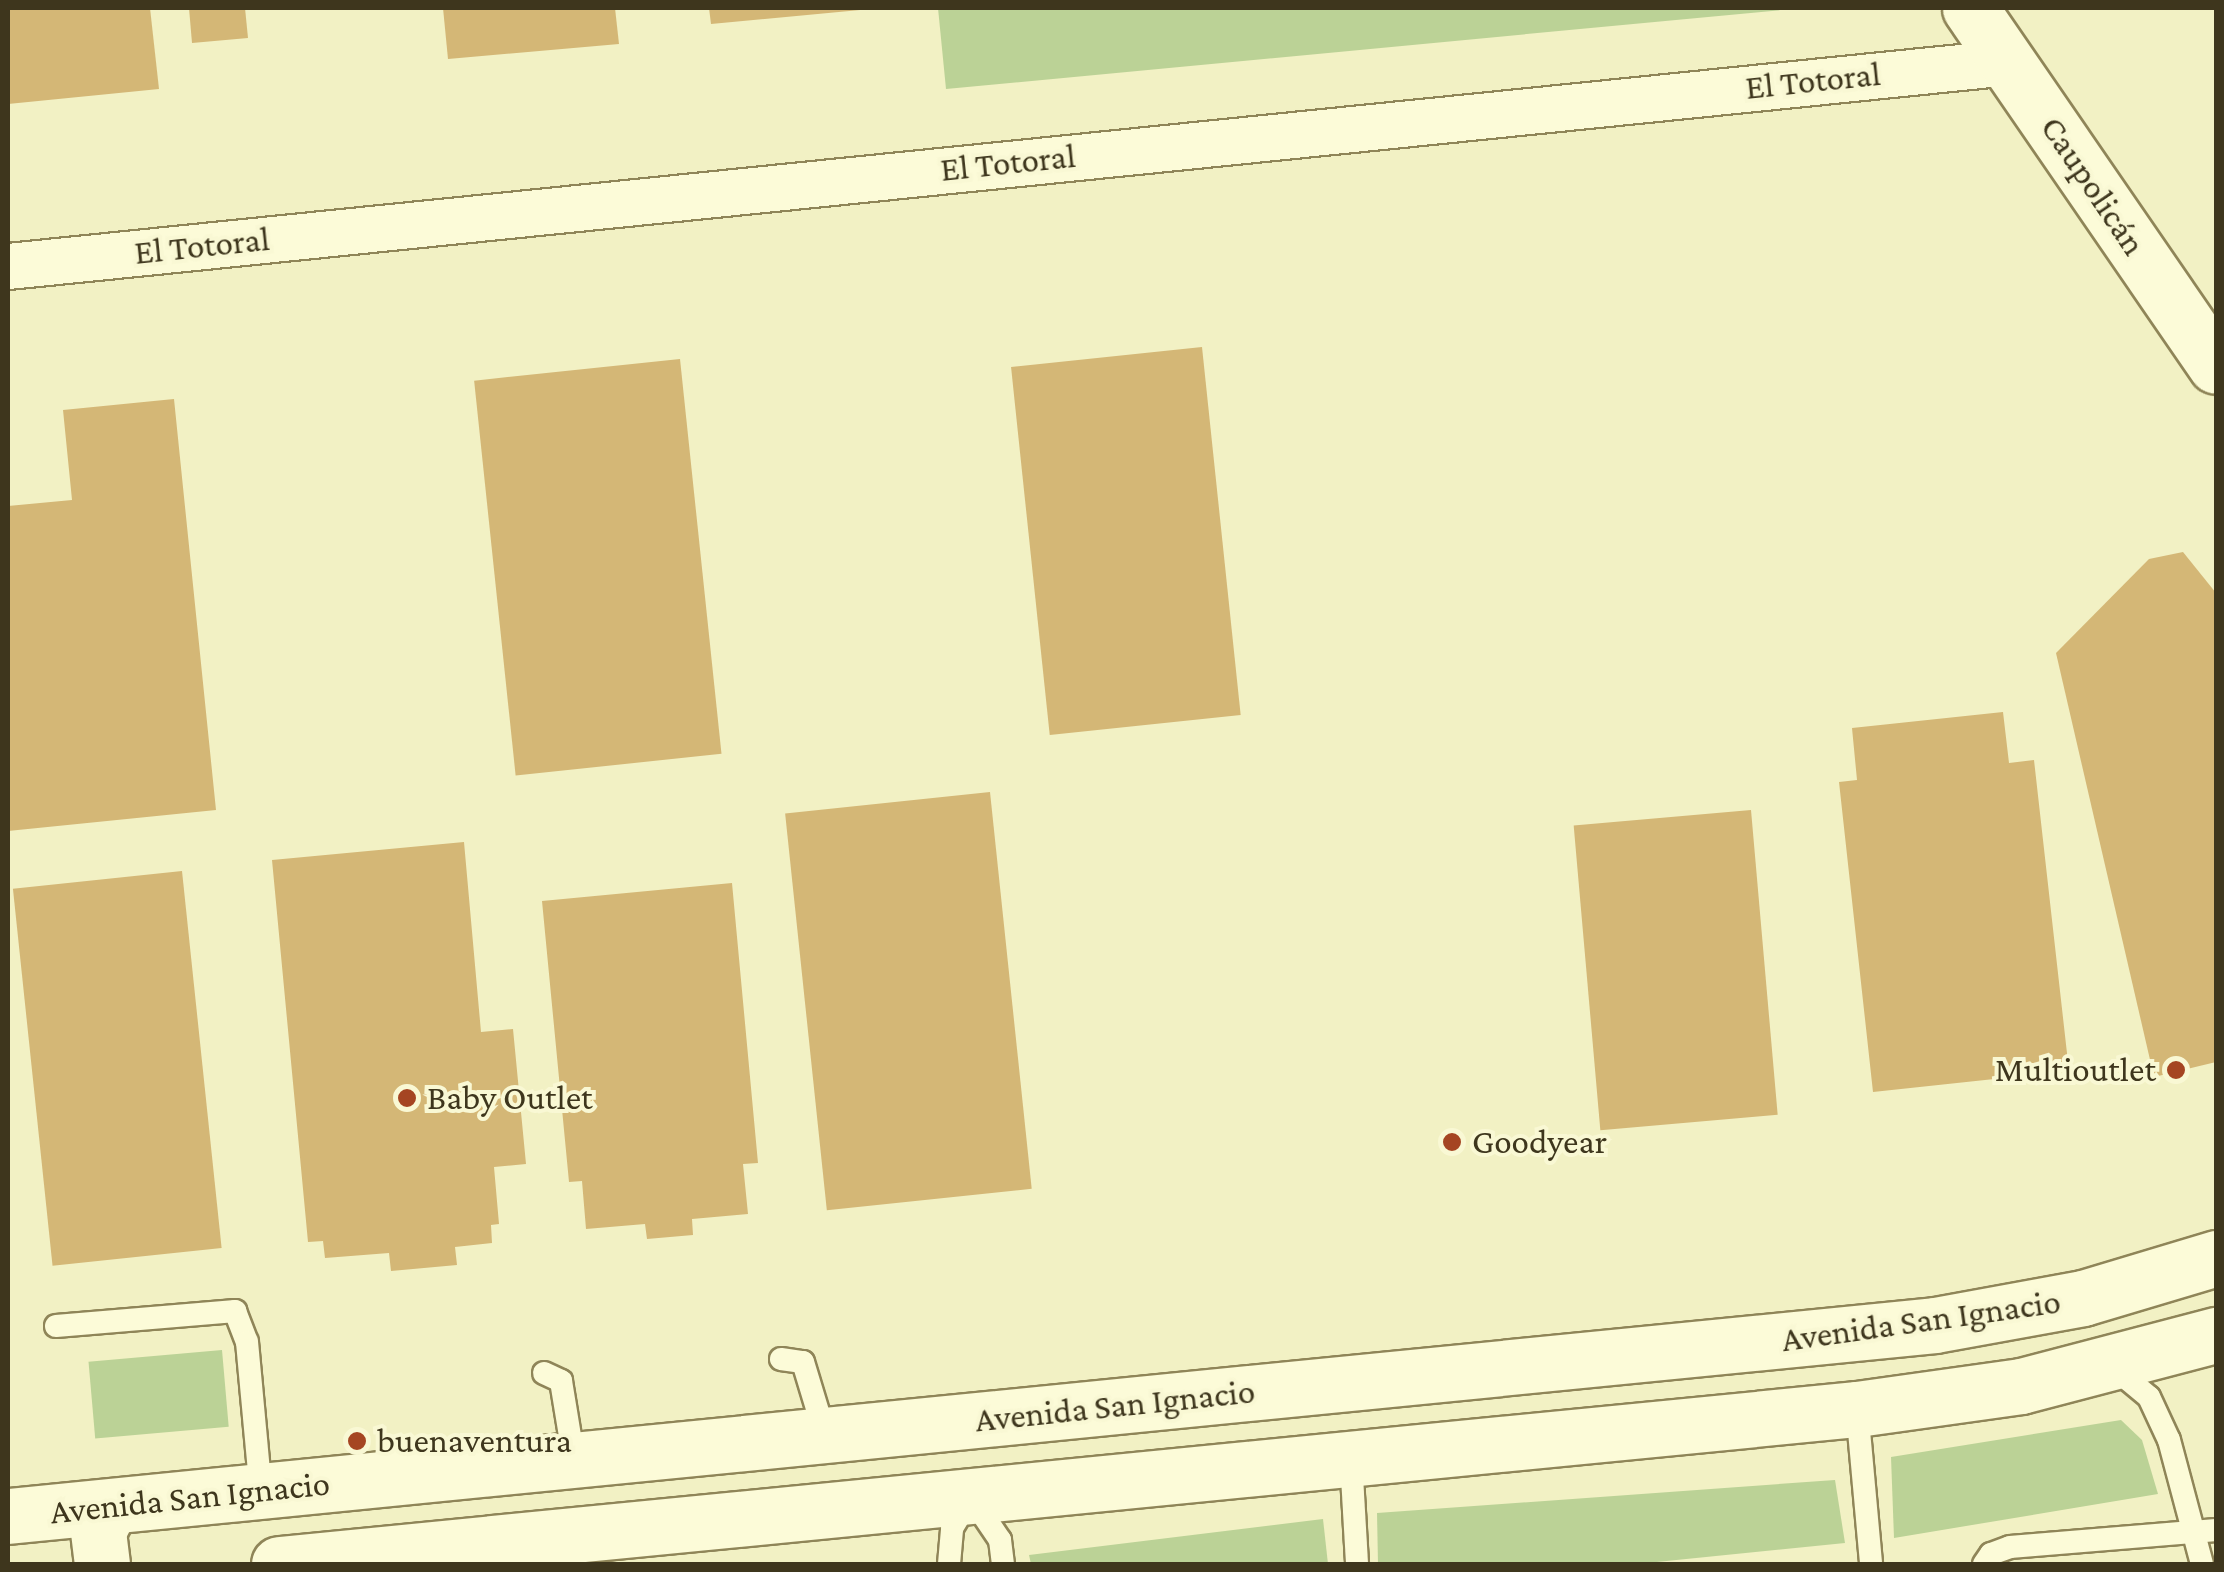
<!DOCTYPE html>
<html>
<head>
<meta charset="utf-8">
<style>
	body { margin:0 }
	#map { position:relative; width:2224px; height:1572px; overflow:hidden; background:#f2f1c4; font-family:"Crimson Pro",serif }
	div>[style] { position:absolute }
	.green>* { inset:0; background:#bbd296; transform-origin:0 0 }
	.building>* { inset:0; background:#d4b776; transform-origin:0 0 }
	.roads { filter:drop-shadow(2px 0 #8f8558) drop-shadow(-2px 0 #8f8558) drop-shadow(0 2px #8f8558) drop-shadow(0 -2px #8f8558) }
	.lane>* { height:22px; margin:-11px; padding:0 11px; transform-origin:11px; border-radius:11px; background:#fcfbd8 }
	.street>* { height:45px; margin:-22.5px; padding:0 22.5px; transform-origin:22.5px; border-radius:22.5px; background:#fcfbd8 }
	.secondary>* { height:55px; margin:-27.5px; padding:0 27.5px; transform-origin:27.5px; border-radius:27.5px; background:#fcfbd8 }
	.dots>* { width:28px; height:28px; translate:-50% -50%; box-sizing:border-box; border:5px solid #f9f8d4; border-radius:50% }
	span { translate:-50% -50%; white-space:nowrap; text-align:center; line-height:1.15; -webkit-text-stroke:8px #f9f8d4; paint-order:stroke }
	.street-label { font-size:35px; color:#3e361d }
	.poi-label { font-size:35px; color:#3e361d }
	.right { translate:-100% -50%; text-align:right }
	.left { translate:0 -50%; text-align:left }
	.frame { position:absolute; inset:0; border:10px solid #3e361d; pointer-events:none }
</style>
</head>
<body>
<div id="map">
	<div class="green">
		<i style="clip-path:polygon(938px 8px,1803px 8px,946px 89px)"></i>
		<i style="left:222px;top:1350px;width:77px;height:134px;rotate:85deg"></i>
		<i style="clip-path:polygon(2121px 1420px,2142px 1440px,2158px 1494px,1894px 1538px,1891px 1457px)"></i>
		<i style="clip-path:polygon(1835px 1480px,1845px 1543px,1637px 1564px,1378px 1564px,1377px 1513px)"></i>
		<i style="clip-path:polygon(1323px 1519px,1328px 1564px,1031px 1564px,1029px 1555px)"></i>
	</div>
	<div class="building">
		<i style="clip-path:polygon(8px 8px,150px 8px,159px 89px,8px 104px)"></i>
		<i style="clip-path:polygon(189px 8px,245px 8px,248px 38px,192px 43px)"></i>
		<i style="clip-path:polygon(443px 8px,615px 8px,619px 44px,448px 59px)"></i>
		<i style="clip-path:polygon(709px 8px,860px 8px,860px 10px,711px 24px)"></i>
		<i style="left:1202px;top:347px;width:370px;height:192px;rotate:84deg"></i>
		<i style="left:680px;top:359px;width:397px;height:207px;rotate:84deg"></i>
		<i style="clip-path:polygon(174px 399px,216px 810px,8px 831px,8px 506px,72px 500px,63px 410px)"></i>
		<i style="clip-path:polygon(2183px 552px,2216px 593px,2216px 1062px,2154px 1077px,2056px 653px,2149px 559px)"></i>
		<i style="clip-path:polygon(2003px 712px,2009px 763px,2034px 760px,2069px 1071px,1873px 1092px,1839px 782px,1857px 780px,1852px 728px)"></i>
		<i style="left:990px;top:792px;width:399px;height:206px;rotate:84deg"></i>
		<i style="left:1751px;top:810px;width:306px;height:178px;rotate:85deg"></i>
		<i style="clip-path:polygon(464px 842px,481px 1032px,513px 1029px,526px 1164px,494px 1167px,499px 1224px,491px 1225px,492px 1243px,455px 1247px,457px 1265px,391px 1271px,389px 1253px,325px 1258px,323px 1241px,308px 1242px,272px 860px)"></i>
		<i style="left:182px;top:871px;width:379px;height:170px;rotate:84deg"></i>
		<i style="clip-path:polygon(732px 883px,758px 1163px,743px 1164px,748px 1214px,692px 1219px,693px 1235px,647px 1239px,645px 1224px,586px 1229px,582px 1181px,569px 1182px,542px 901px)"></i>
	</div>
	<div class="roads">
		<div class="lane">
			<i style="left:56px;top:1326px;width:180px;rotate:-4.8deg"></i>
			<i style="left:235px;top:1311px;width:33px;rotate:69deg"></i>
			<i style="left:247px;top:1342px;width:151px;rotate:84.7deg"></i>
			<i style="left:781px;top:1359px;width:22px;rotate:8deg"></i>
			<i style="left:803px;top:1362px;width:76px;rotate:73.2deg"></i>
			<i style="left:2114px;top:1368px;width:45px;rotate:39.6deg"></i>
			<i style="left:2149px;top:1397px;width:47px;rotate:65.1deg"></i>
			<i style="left:2169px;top:1440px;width:128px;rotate:75.1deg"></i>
			<i style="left:544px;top:1373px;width:19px;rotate:25deg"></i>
			<i style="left:561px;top:1381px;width:80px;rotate:80.7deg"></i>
			<i style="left:1857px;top:1409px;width:156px;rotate:84.8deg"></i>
			<i style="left:1351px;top:1459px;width:105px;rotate:86.7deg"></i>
			<i style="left:971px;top:1497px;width:52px;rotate:56deg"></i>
			<i style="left:1000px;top:1540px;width:24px;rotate:83deg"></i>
			<i style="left:949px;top:1564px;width:36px;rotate:-85deg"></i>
			<i style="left:952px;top:1528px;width:33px;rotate:-59deg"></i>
			<i style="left:1984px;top:1564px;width:12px;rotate:-55deg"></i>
			<i style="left:1991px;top:1554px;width:20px;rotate:-20deg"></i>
			<i style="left:2010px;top:1547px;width:207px;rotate:-4.7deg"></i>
		</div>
		<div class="street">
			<i style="left:8px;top:266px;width:2010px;rotate:-5.82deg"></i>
		</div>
		<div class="secondary">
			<i style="left:1970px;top:8px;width:434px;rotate:55.5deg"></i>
			<i style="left:8px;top:1516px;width:1936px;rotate:-5.66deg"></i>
			<i style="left:1935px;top:1325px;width:150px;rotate:-10.3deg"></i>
			<i style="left:2083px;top:1298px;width:139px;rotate:-16.7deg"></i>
			<i style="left:102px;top:1564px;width:33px;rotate:-97deg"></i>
			<i style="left:98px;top:1531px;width:27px;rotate:-63deg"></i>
			<i style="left:279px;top:1564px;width:1586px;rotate:-5.61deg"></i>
			<i style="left:1857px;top:1409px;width:166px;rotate:-8deg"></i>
			<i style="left:2021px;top:1386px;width:202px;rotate:-14.7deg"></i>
		</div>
	</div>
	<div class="dots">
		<i style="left:2176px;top:1070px;background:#a54522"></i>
		<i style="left:407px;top:1098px;background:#a54522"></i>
		<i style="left:1452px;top:1142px;background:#a54522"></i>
		<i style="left:357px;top:1441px;background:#a54522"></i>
	</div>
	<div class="street-label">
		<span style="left:1813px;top:81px;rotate:-6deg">El Totoral</span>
		<span style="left:1008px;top:163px;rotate:-6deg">El Totoral</span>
		<span style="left:2093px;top:186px;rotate:56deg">Caupolicán</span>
		<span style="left:202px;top:246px;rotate:-6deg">El Totoral</span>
		<span style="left:1921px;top:1321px;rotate:-8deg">Avenida San Ignacio</span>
		<span style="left:1115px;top:1406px;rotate:-6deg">Avenida San Ignacio</span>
		<span style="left:190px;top:1498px;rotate:-6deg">Avenida San Ignacio</span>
	</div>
	<div class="poi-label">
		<span class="right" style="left:2156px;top:1070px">Multioutlet</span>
		<span class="left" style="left:427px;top:1098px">Baby Outlet</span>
		<span class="left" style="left:1472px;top:1142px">Goodyear</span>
		<span class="left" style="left:377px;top:1441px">buenaventura</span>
	</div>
	<div class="frame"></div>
</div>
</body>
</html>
